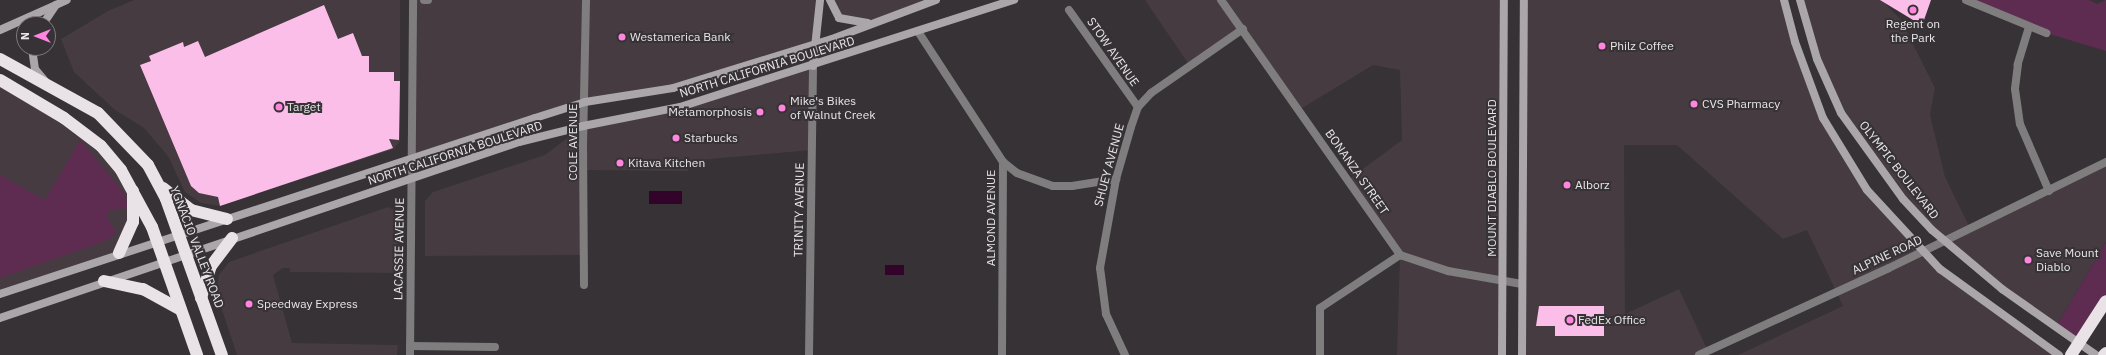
<!DOCTYPE html>
<html>
<head>
<meta charset="utf-8">
<style>
	body { margin:0 }
	#map { position:relative; width:2106px; height:355px; overflow:hidden; background:#363235; font-family:"IBM Plex Sans",sans-serif }
	div>[style] { position:absolute }
	.built>* { inset:0; background:#453b41 }
	.green>* { inset:0; background:#5e2c50 }
	.water>* { inset:0; background:#330429; transform-origin:0 0 }
	.building>* { inset:0; background:#fbbee8 }
	.street>* { height:8px; margin:-4px; padding:0 4px; transform-origin:4px; border-radius:4px; background:#7f7d7e }
	.secondary>* { height:8px; margin:-4px; padding:0 4px; transform-origin:4px; border-radius:4px; background:#aaa6a9 }
	.highway>* { height:12px; margin:-6px; padding:0 6px; transform-origin:6px; border-radius:6px; background:#e9e3e7 }
	.dots>* { width:11px; height:11px; translate:-50% -50%; box-sizing:border-box; border:2px solid #363235; border-radius:50% }
	span { translate:-50% -50%; white-space:nowrap; text-align:center; line-height:1.15; -webkit-text-stroke:4px #363235; paint-order:stroke }
	.poi-label { font-size:12px; color:#e9e6e8 }
	.left { translate:0 -50%; text-align:left }
	.right { translate:-100% -50%; text-align:right }
	.street-label { font-size:12px; color:#e9e6e8 }
	.north { position:absolute; left:16px; top:16px; width:40px; height:40px; box-sizing:border-box; background:#363235; border:1px solid #7e7a7d; border-radius:50%; rotate:270deg; font-size:11px; font-weight:700; line-height:16px; text-align:center; color:#e9e6e8 }
	.north::after { content:''; display:block; margin:auto; width:14px; height:18px; background:#ff85df; clip-path:polygon(50% 0,100% 100%,50% 72%,0 100%) }
</style>
</head>
<body>
<div id="map">
	<div class="built">
		<i style="clip-path:polygon(134px 0,400px 0,400px 141px,394px 149px,220px 206px,201px 203px,185px 192px,168px 156px,144px 128px,115px 110px,74px 72px,61px 39px,108px 11px)"></i>
		<i style="clip-path:polygon(413px 0,820px 0,813px 45px,673px 88px,604px 99px,413px 157px)"></i>
		<i style="clip-path:polygon(830px 0,936px 0,872px 23px,844px 20px)"></i>
		<i style="clip-path:polygon(1145px 0,1504px 0,1502px 355px,1397px 355px,1400px 255px,1348px 180px,1402px 140px,1400px 70px,1373px 65px,1299px 110px,1243px 29px,1190px 66px)"></i>
		<i style="clip-path:polygon(1524px 0,1784px 0,1823px 118px,1867px 190px,1921px 252px,2058px 355px,1738px 355px,1843px 306px,1807px 230px,1783px 239px,1677px 145px,1624px 145px,1625px 314px,1679px 289px,1708px 351px,1699px 355px,1522px 355px)"></i>
		<i style="clip-path:polygon(1800px 0,1882px 0,1901px 20px,1935px 88px,1930px 115px,1945px 177px,1970px 228px,2106px 162px,2106px 242px,2056px 327px,1932px 230px,1841px 113px)"></i>
		<i style="clip-path:polygon(813px 66px,812px 150px,688px 161px,688px 171px,585px 170px,584px 255px,425px 256px,425px 201px,433px 192px,545px 155px,583px 126px,680px 107px)"></i>
		<i style="clip-path:polygon(0 80px,64px 118px,121px 170px,134px 213px,119px 253px,0 294px)"></i>
		<i style="clip-path:polygon(388px 207px,394px 210px,398px 222px,398px 273px,290px 272px,290px 268px,283px 268px,273px 275px,292px 343px,398px 345px,397px 355px,237px 355px,216px 292px,219px 275px,229px 262px)"></i>
	</div>
	<div class="green">
		<i style="clip-path:polygon(1966px 0,2089px 0,2097px 4px,2106px 0,2106px 51px,2046px 33px)"></i>
		<i style="clip-path:polygon(80px 140px,124px 193px,128px 208px,109px 210px,107px 218px,116px 231px,108px 240px,0 278px,0 175px,45px 200px)"></i>
		<i style="clip-path:polygon(2106px 242px,2106px 301px,2078px 342px,2056px 327px)"></i>
	</div>
	<div class="water">
		<i style="left:649px;top:191px;width:33px;height:13px"></i>
		<i style="left:885px;top:265px;width:19px;height:10px"></i>
	</div>
	<div class="building">
		<i style="clip-path:polygon(1880px 0,1931px 0,1924px 20px,1918px 23px)"></i>
		<i style="clip-path:polygon(324px 5px,338px 39px,353px 33px,362px 56px,369px 56px,369px 72px,394px 72px,394px 81px,400px 81px,399px 140px,389px 139px,393px 148px,220px 206px,218px 197px,199px 193px,191px 186px,140px 65px,151px 61px,149px 56px,183px 42px,184px 47px,198px 41px,205px 57px)"></i>
		<i style="clip-path:polygon(1539px 306px,1604px 306px,1604px 336px,1555px 336px,1555px 326px,1536px 326px)"></i>
	</div>
	<div class="street">
		<i style="left:424px;top:0;width:4px"></i>
		<i style="left:1221px;top:0;width:312px;rotate:54.9deg"></i>
		<i style="left:1400px;top:255px;width:51px;rotate:18.4deg"></i>
		<i style="left:1448px;top:271px;width:75px;rotate:10deg"></i>
		<i style="left:1966px;top:0;width:87px;rotate:22.4deg"></i>
		<i style="left:1069px;top:10px;width:119px;rotate:54.6deg"></i>
		<i style="left:2029px;top:27px;width:39px;rotate:107deg"></i>
		<i style="left:2018px;top:64px;width:25px;rotate:97deg"></i>
		<i style="left:2015px;top:89px;width:35px;rotate:82deg"></i>
		<i style="left:2020px;top:124px;width:73px;rotate:66.6deg"></i>
		<i style="left:919px;top:33px;width:154px;rotate:56.9deg"></i>
		<i style="left:1003px;top:162px;width:193px;rotate:90.3deg"></i>
		<i style="left:1003px;top:162px;width:18px;rotate:38deg"></i>
		<i style="left:1017px;top:173px;width:38px;rotate:20deg"></i>
		<i style="left:1053px;top:186px;width:19px"></i>
		<i style="left:1072px;top:186px;width:45px;rotate:-9deg"></i>
		<i style="left:584px;top:285px;width:140px;rotate:-90.4deg"></i>
		<i style="left:583px;top:145px;width:145px;rotate:-88.8deg"></i>
		<i style="left:410px;top:346px;width:85px;rotate:0.7deg"></i>
		<i style="left:410px;top:355px;width:355px;rotate:-89.5deg"></i>
		<i style="left:809px;top:355px;width:289px;rotate:-89.2deg"></i>
		<i style="left:1125px;top:355px;width:45px;rotate:-114.9deg"></i>
		<i style="left:1106px;top:314px;width:46px;rotate:-97.4deg"></i>
		<i style="left:1100px;top:268px;width:90px;rotate:-79.8deg"></i>
		<i style="left:1116px;top:179px;width:54px;rotate:-73.9deg"></i>
		<i style="left:1131px;top:127px;width:21px;rotate:-71deg"></i>
		<i style="left:1138px;top:107px;width:19px;rotate:-47deg"></i>
		<i style="left:1151px;top:93px;width:112px;rotate:-34.8deg"></i>
		<i style="left:1320px;top:355px;width:47px;rotate:-90deg"></i>
		<i style="left:1320px;top:308px;width:96px;rotate:-33.5deg"></i>
		<i style="left:1699px;top:355px;width:209px;rotate:-24.6deg"></i>
		<i style="left:1889px;top:268px;width:242px;rotate:-26deg"></i>
	</div>
	<div class="secondary">
		<i style="left:830px;top:0;width:20px;rotate:63deg"></i>
		<i style="left:839px;top:18px;width:29px;rotate:10deg"></i>
		<i style="left:1784px;top:0;width:43px;rotate:75.3deg"></i>
		<i style="left:1795px;top:42px;width:81px;rotate:69.8deg"></i>
		<i style="left:1823px;top:118px;width:84px;rotate:58.6deg"></i>
		<i style="left:1867px;top:190px;width:108px;rotate:47.3deg"></i>
		<i style="left:1940px;top:269px;width:147px;rotate:35.9deg"></i>
		<i style="left:1800px;top:0;width:61px;rotate:73.9deg"></i>
		<i style="left:1817px;top:59px;width:59px;rotate:66deg"></i>
		<i style="left:1841px;top:113px;width:106px;rotate:54.2deg"></i>
		<i style="left:1903px;top:199px;width:42px;rotate:46.9deg"></i>
		<i style="left:1932px;top:230px;width:92px;rotate:40.1deg"></i>
		<i style="left:2002px;top:289px;width:115px;rotate:35.1deg"></i>
		<i style="left:43px;top:24px;width:23px;rotate:-56deg"></i>
		<i style="left:0;top:30px;width:73px;rotate:-24.1deg"></i>
		<i style="left:32px;top:48px;width:21px;rotate:82deg"></i>
		<i style="left:35px;top:69px;width:16px;rotate:50deg"></i>
		<i style="left:813px;top:66px;width:66px;rotate:-83.9deg"></i>
		<i style="left:0;top:294px;width:563px;rotate:-18.21deg"></i>
		<i style="left:535px;top:118px;width:52px;rotate:-17.7deg"></i>
		<i style="left:585px;top:102px;width:89px;rotate:-9deg"></i>
		<i style="left:673px;top:88px;width:166px;rotate:-17.1deg"></i>
		<i style="left:832px;top:39px;width:111px;rotate:-20.6deg"></i>
		<i style="left:0;top:318px;width:548px;rotate:-18.73deg"></i>
		<i style="left:519px;top:142px;width:66px;rotate:-14deg"></i>
		<i style="left:583px;top:126px;width:99px;rotate:-11.1deg"></i>
		<i style="left:680px;top:107px;width:351px;rotate:-17.8deg"></i>
		<i style="left:1502px;top:355px;width:355px;rotate:-89.7deg"></i>
		<i style="left:1522px;top:355px;width:355px;rotate:-89.7deg"></i>
	</div>
	<div class="highway">
		<i style="left:0;top:59px;width:112px;rotate:28.9deg"></i>
		<i style="left:98px;top:113px;width:72px;rotate:46.1deg"></i>
		<i style="left:148px;top:165px;width:38px;rotate:62deg"></i>
		<i style="left:166px;top:199px;width:166px;rotate:70.3deg"></i>
		<i style="left:0;top:80px;width:74px;rotate:30.7deg"></i>
		<i style="left:64px;top:118px;width:46px;rotate:37.1deg"></i>
		<i style="left:101px;top:146px;width:31px;rotate:50deg"></i>
		<i style="left:121px;top:170px;width:65px;rotate:61.5deg"></i>
		<i style="left:152px;top:227px;width:136px;rotate:70.6deg"></i>
		<i style="left:163px;top:188px;width:36px;rotate:38deg"></i>
		<i style="left:191px;top:210px;width:37px;rotate:14deg"></i>
		<i style="left:119px;top:253px;width:34px;rotate:-66deg"></i>
		<i style="left:133px;top:222px;width:31px;rotate:-90deg"></i>
		<i style="left:104px;top:281px;width:40px;rotate:12deg"></i>
		<i style="left:143px;top:289px;width:43px;rotate:28.9deg"></i>
		<i style="left:201px;top:298px;width:34px;rotate:-73deg"></i>
		<i style="left:211px;top:266px;width:35px;rotate:-53deg"></i>
		<i style="left:2071px;top:355px;width:64px;rotate:-57.1deg"></i>
		<i style="left:2104px;top:355px;width:3px;rotate:-45deg"></i>
	</div>
	<div class="dots">
		<i style="left:1913px;top:10px;background:#ff85df"></i>
		<i style="left:622px;top:37px;background:#ff85df"></i>
		<i style="left:1602px;top:46px;background:#ff85df"></i>
		<i style="left:1694px;top:104px;background:#ff85df"></i>
		<i style="left:279px;top:107px;background:#ff85df"></i>
		<i style="left:782px;top:108px;background:#ff85df"></i>
		<i style="left:760px;top:112px;background:#ff85df"></i>
		<i style="left:676px;top:138px;background:#ff85df"></i>
		<i style="left:620px;top:163px;background:#ff85df"></i>
		<i style="left:1567px;top:185px;background:#ff85df"></i>
		<i style="left:2028px;top:260px;background:#ff85df"></i>
		<i style="left:249px;top:304px;background:#ff85df"></i>
		<i style="left:1570px;top:320px;background:#ff85df"></i>
	</div>
	<div class="poi-label">
		<span style="left:1913px;top:31px">Regent on<br>the Park</span>
		<span class="left" style="left:630px;top:37px">Westamerica Bank</span>
		<span class="left" style="left:1610px;top:46px">Philz Coffee</span>
		<span class="left" style="left:790px;top:108px">Mike's Bikes<br>of Walnut Creek</span>
		<span class="left" style="left:1702px;top:104px">CVS Pharmacy</span>
		<span class="left" style="left:287px;top:107px">Target</span>
		<span class="right" style="left:752px;top:112px">Metamorphosis</span>
		<span class="left" style="left:684px;top:138px">Starbucks</span>
		<span class="left" style="left:628px;top:163px">Kitava Kitchen</span>
		<span class="left" style="left:1575px;top:185px">Alborz</span>
		<span class="left" style="left:2036px;top:260px">Save Mount<br>Diablo</span>
		<span class="left" style="left:257px;top:304px">Speedway Express</span>
		<span class="left" style="left:1578px;top:320px">FedEx Office</span>
	</div>
	<div class="street-label">
		<span style="left:1113px;top:52px;rotate:55deg">STOW AVENUE</span>
		<span style="left:767px;top:67px;rotate:-17deg">NORTH CALIFORNIA BOULEVARD</span>
		<span style="left:573px;top:142px;rotate:-90deg">COLE AVENUE</span>
		<span style="left:455px;top:153px;rotate:-18deg">NORTH CALIFORNIA BOULEVARD</span>
		<span style="left:1109px;top:165px;rotate:-75deg">SHUEY AVENUE</span>
		<span style="left:1899px;top:170px;rotate:52deg">OLYMPIC BOULEVARD</span>
		<span style="left:1357px;top:172px;rotate:55deg">BONANZA STREET</span>
		<span style="left:1492px;top:178px;rotate:-90deg">MOUNT DIABLO BOULEVARD</span>
		<span style="left:799px;top:210px;rotate:-89deg">TRINITY AVENUE</span>
		<span style="left:991px;top:218px;rotate:-90deg">ALMOND AVENUE</span>
		<span style="left:197px;top:247px;rotate:69deg">YGNACIO VALLEY ROAD</span>
		<span style="left:399px;top:249px;rotate:-89deg">LACASSIE AVENUE</span>
		<span style="left:1887px;top:255px;rotate:-25deg">ALPINE ROAD</span>
	</div>
	<div class="north">N</div>
</div>
</body>
</html>
